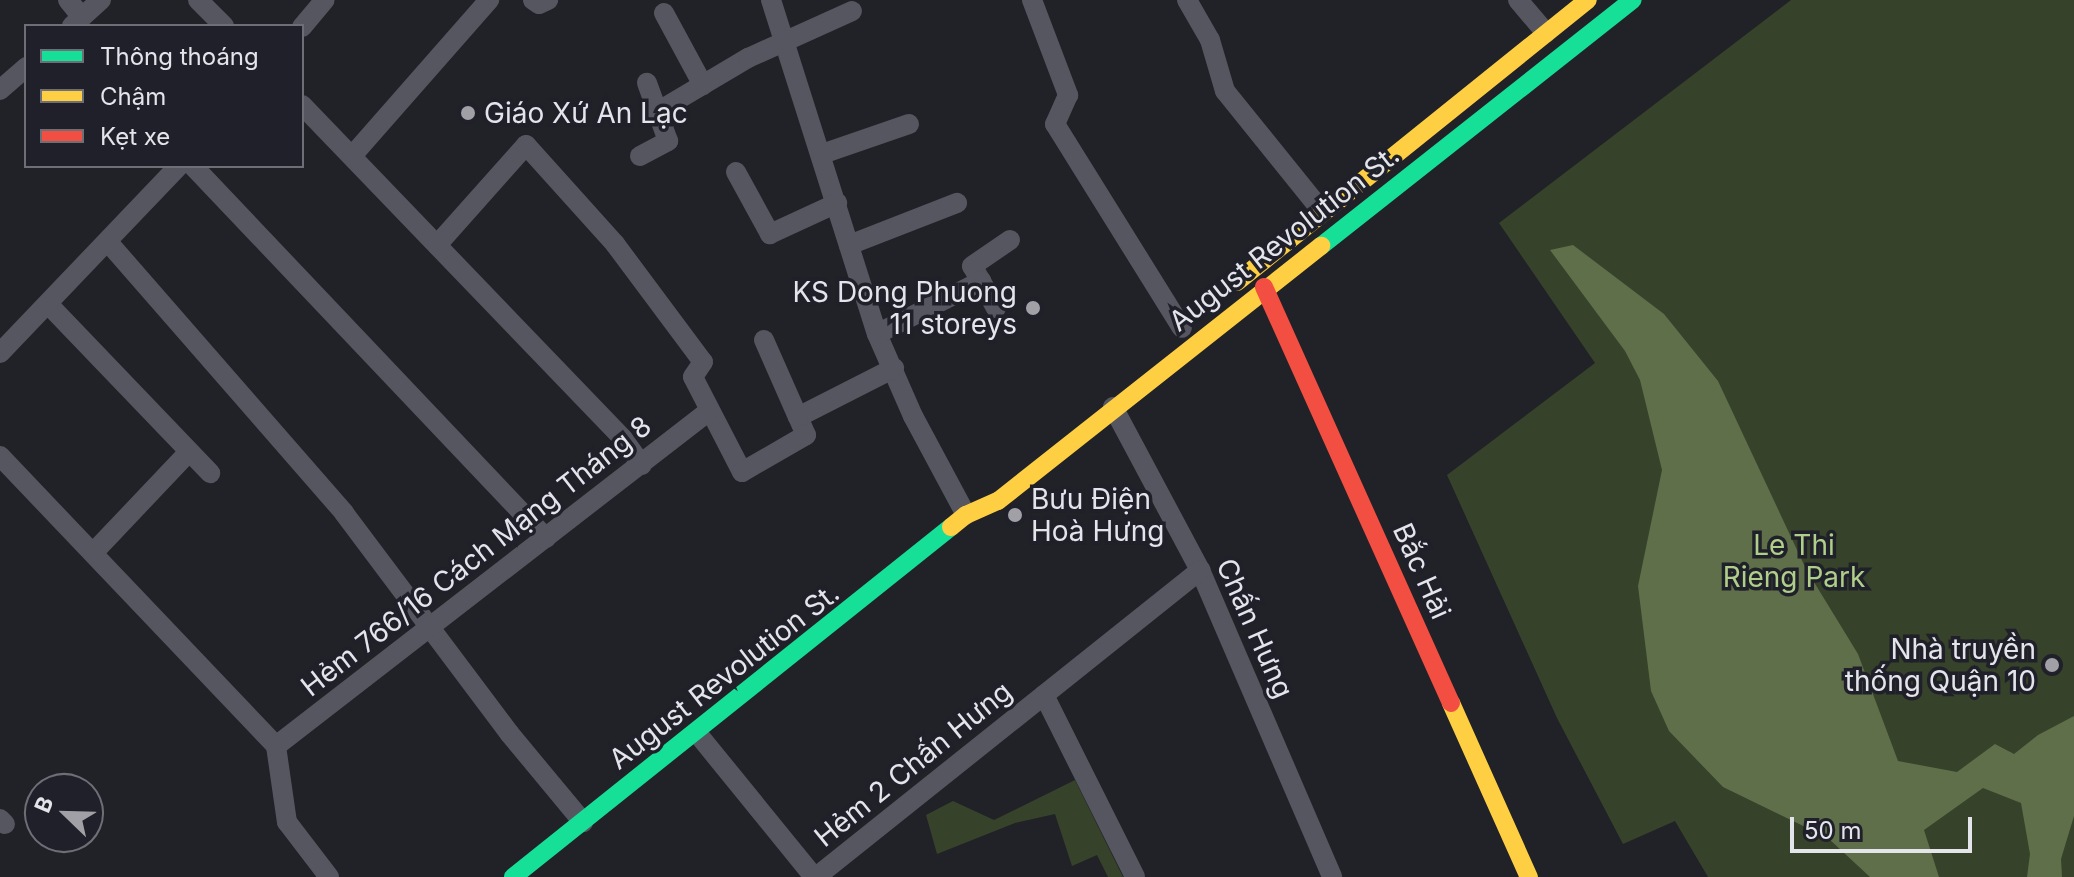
<!DOCTYPE html>
<html>
<head>
<meta charset="utf-8">
<style>
	body { margin:0 }
	#map { position:relative; width:2074px; height:877px; overflow:hidden; background:#212227; font-family:Inter,sans-serif }
	div>[style] { position:absolute }
	.green>* { inset:0; background:#37422a }
	.water>* { inset:0; background:#5f6f4a }
	.street>* { height:20px; margin:-10px; padding:0 10px; transform-origin:10px; border-radius:10px; background:#565660 }
	.fast>* { height:18px; margin:-9px; padding:0 9px; transform-origin:9px; border-radius:9px; background:#16e098 }
	.slow>* { height:18px; margin:-9px; padding:0 9px; transform-origin:9px; border-radius:9px; background:#ffcf43 }
	.jam>* { height:18px; margin:-9px; padding:0 9px; transform-origin:9px; border-radius:9px; background:#f24e42 }
	.dots>* { width:22px; height:22px; translate:-50% -50%; box-sizing:border-box; border:4px solid #1f2029; border-radius:50% }
	span { translate:-50% -50%; white-space:nowrap; text-align:center; line-height:1.15; -webkit-text-stroke:7px #1f2029; paint-order:stroke }
	.poi-label { font-size:28px; color:#e4e4eb }
	.left { translate:0 -50%; text-align:left }
	.right { translate:-100% -50%; text-align:right }
	.street-label { font-size:28px; color:#e4e4eb }
	.park-label { font-size:28px; color:#afce89 }
	.legend { position:absolute; left:24px; top:24px; width:280px; height:144px; box-sizing:border-box; background:#1f2029; border:2px solid #6e6e77; margin:0; padding:10px 14px; list-style:none; font-size:24px; color:#e4e4eb }
	.legend li { display:flex; align-items:center; gap:16px; height:40px }
	.legend b { width:40px; border:2px solid #6e6e77 }
	.north { position:absolute; left:24px; top:773px; width:80px; height:80px; box-sizing:border-box; background:#1f2029; border:2px solid #6e6e77; border-radius:50%; rotate:293deg; font-size:22px; font-weight:700; line-height:32px; text-align:center; color:#e4e4eb }
	.north::after { content:''; display:block; margin:auto; width:28px; height:36px; background:#a0a0a6; clip-path:polygon(50% 0,100% 100%,50% 72%,0 100%) }
	.scale { position:absolute; left:1790px; top:817px; width:182px; height:36px; box-sizing:border-box; border:4px solid #e4e4eb; border-top:0; padding-left:10px; font-size:24px; line-height:28px; white-space:nowrap; color:#e4e4eb; -webkit-text-stroke:6px #1f2029; paint-order:stroke }
</style>
</head>
<body>
<div id="map">
	<div class="green">
		<i style="clip-path:polygon(1791px 0,2074px 0,2074px 877px,1708px 877px,1675px 821px,1623px 844px,1557px 718px,1447px 475px,1595px 363px,1499px 223px)"></i>
		<i style="clip-path:polygon(1075px 780px,1123px 877px,1108px 877px,1097px 855px,1072px 866px,1055px 814px,1015px 823px,937px 854px,926px 815px,953px 801px,994px 820px)"></i>
	</div>
	<div class="water">
		<i style="clip-path:polygon(1573px 245px,1664px 314px,1718px 381px,1806px 569px,1858px 654px,1898px 761px,1957px 772px,1995px 744px,2014px 754px,2038px 735px,2074px 716px,2074px 816px,2061px 859px,2062px 877px,2027px 877px,2030px 854px,2021px 803px,1983px 788px,1924px 830px,1939px 877px,1870px 877px,1828px 838px,1723px 787px,1669px 731px,1651px 691px,1638px 586px,1662px 470px,1640px 380px,1625px 351px,1550px 250px)"></i>
	</div>
	<div class="street">
		<i style="left:68px;top:0;width:22px;rotate:51deg"></i>
		<i style="left:198px;top:0;width:37px;rotate:45deg"></i>
		<i style="left:533px;top:0;width:7px;rotate:34deg"></i>
		<i style="left:539px;top:4px;width:10px;rotate:-24deg"></i>
		<i style="left:771px;top:0;width:350px;rotate:72.4deg"></i>
		<i style="left:877px;top:334px;width:90px;rotate:66.3deg"></i>
		<i style="left:913px;top:416px;width:112px;rotate:61.8deg"></i>
		<i style="left:1032px;top:0;width:102px;rotate:69.2deg"></i>
		<i style="left:1068px;top:95px;width:32px;rotate:114deg"></i>
		<i style="left:1055px;top:124px;width:240px;rotate:58.1deg"></i>
		<i style="left:1187px;top:0;width:46px;rotate:60.1deg"></i>
		<i style="left:1210px;top:40px;width:53px;rotate:73.6deg"></i>
		<i style="left:1225px;top:91px;width:154px;rotate:51.1deg"></i>
		<i style="left:1518px;top:0;width:43px;rotate:49.7deg"></i>
		<i style="left:664px;top:13px;width:82px;rotate:61.6deg"></i>
		<i style="left:72px;top:26px;width:39px;rotate:-42deg"></i>
		<i style="left:302px;top:27px;width:35px;rotate:-50deg"></i>
		<i style="left:0;top:90px;width:35px;rotate:-41deg"></i>
		<i style="left:302px;top:105px;width:463px;rotate:46.1deg"></i>
		<i style="left:623px;top:439px;width:32px;rotate:54deg"></i>
		<i style="left:657px;top:112px;width:106px;rotate:-30.7deg"></i>
		<i style="left:748px;top:58px;width:114px;rotate:-24.3deg"></i>
		<i style="left:822px;top:154px;width:92px;rotate:-19deg"></i>
		<i style="left:352px;top:156px;width:208px;rotate:-48.7deg"></i>
		<i style="left:640px;top:156px;width:32px;rotate:-28deg"></i>
		<i style="left:668px;top:141px;width:62px;rotate:-109.9deg"></i>
		<i style="left:193px;top:166px;width:513px;rotate:46.5deg"></i>
		<i style="left:736px;top:172px;width:71px;rotate:61.3deg"></i>
		<i style="left:770px;top:234px;width:74px;rotate:-24.8deg"></i>
		<i style="left:108px;top:242px;width:359px;rotate:48.9deg"></i>
		<i style="left:344px;top:513px;width:275px;rotate:53.1deg"></i>
		<i style="left:509px;top:733px;width:116px;rotate:50.3deg"></i>
		<i style="left:437px;top:245px;width:134px;rotate:-48.3deg"></i>
		<i style="left:526px;top:145px;width:133px;rotate:48deg"></i>
		<i style="left:615px;top:244px;width:147px;rotate:53.3deg"></i>
		<i style="left:703px;top:362px;width:18px;rotate:124deg"></i>
		<i style="left:693px;top:377px;width:107px;rotate:62.7deg"></i>
		<i style="left:742px;top:472px;width:74px;rotate:-30deg"></i>
		<i style="left:806px;top:435px;width:20px;rotate:-114deg"></i>
		<i style="left:798px;top:417px;width:108px;rotate:-27deg"></i>
		<i style="left:849px;top:245px;width:116px;rotate:-21.3deg"></i>
		<i style="left:981px;top:281px;width:17px;rotate:-121deg"></i>
		<i style="left:972px;top:266px;width:46px;rotate:-34.4deg"></i>
		<i style="left:49px;top:305px;width:233px;rotate:46.2deg"></i>
		<i style="left:877px;top:334px;width:117px;rotate:-27deg"></i>
		<i style="left:981px;top:281px;width:31px;rotate:61deg"></i>
		<i style="left:764px;top:340px;width:84px;rotate:66.2deg"></i>
		<i style="left:0;top:353px;width:259px;rotate:-46.3deg"></i>
		<i style="left:1113px;top:407px;width:185px;rotate:61.9deg"></i>
		<i style="left:1200px;top:570px;width:334px;rotate:66.7deg"></i>
		<i style="left:0;top:456px;width:400px;rotate:46.4deg"></i>
		<i style="left:276px;top:746px;width:77px;rotate:81.8deg"></i>
		<i style="left:287px;top:822px;width:69px;rotate:52.6deg"></i>
		<i style="left:93px;top:553px;width:139px;rotate:-46.5deg"></i>
		<i style="left:1044px;top:695px;width:203px;rotate:63.4deg"></i>
		<i style="left:697px;top:733px;width:186px;rotate:50.9deg"></i>
		<i style="left:276px;top:746px;width:547px;rotate:-37.73deg"></i>
		<i style="left:0;top:819px;width:7px;rotate:45deg"></i>
		<i style="left:816px;top:877px;width:492px;rotate:-38.6deg"></i>
	</div>
	<div class="fast">
		<i style="left:1321px;top:246px;width:397px;rotate:-38.3deg"></i>
		<i style="left:513px;top:877px;width:561px;rotate:-38.63deg"></i>
	</div>
	<div class="slow">
		<i style="left:1237px;top:282px;width:450px;rotate:-38.8deg"></i>
		<i style="left:951px;top:527px;width:19px;rotate:-39deg"></i>
		<i style="left:966px;top:515px;width:35px;rotate:-24deg"></i>
		<i style="left:998px;top:501px;width:412px;rotate:-38.3deg"></i>
		<i style="left:1451px;top:703px;width:191px;rotate:65.9deg"></i>
	</div>
	<div class="jam">
		<i style="left:1264px;top:287px;width:456px;rotate:65.8deg"></i>
	</div>
	<div class="dots">
		<i style="left:468px;top:113px;background:#a0a0a6"></i>
		<i style="left:1033px;top:308px;background:#a0a0a6"></i>
		<i style="left:1015px;top:515px;background:#a0a0a6"></i>
		<i style="left:2052px;top:665px;background:#a0a0a6"></i>
	</div>
	<div class="poi-label">
		<span class="left" style="left:484px;top:113px">Giáo Xứ An Lạc</span>
		<span class="right" style="left:1017px;top:308px">KS Dong Phuong<br>11 storeys</span>
		<span class="left" style="left:1031px;top:515px">Bưu Điện<br>Hoà Hưng</span>
		<span class="right" style="left:2036px;top:665px">Nhà truyền<br>thống Quận 10</span>
	</div>
	<div class="street-label">
		<span style="left:1284px;top:238px;rotate:-38deg">August Revolution St.</span>
		<span style="left:476px;top:556px;rotate:-38deg">Hẻm 766/16 Cách Mạng Tháng 8</span>
		<span style="left:1422px;top:571px;rotate:66deg">Bắc Hải</span>
		<span style="left:1255px;top:628px;rotate:66deg">Chấn Hưng</span>
		<span style="left:724px;top:676px;rotate:-38deg">August Revolution St.</span>
		<span style="left:913px;top:764px;rotate:-39deg">Hẻm 2 Chấn Hưng</span>
	</div>
	<div class="park-label">
		<span style="left:1794px;top:561px">Le Thi<br>Rieng Park</span>
	</div>
	<ul class="legend">
	<li><b style="height:10px;background:#16e098"></b>Thông thoáng</li>
	<li><b style="height:10px;background:#ffcf43"></b>Chậm</li>
	<li><b style="height:10px;background:#f24e42"></b>Kẹt xe</li>
	</ul>
	<div class="north">B</div>
	<div class="scale">50 m</div>
</div>
</body>
</html>
